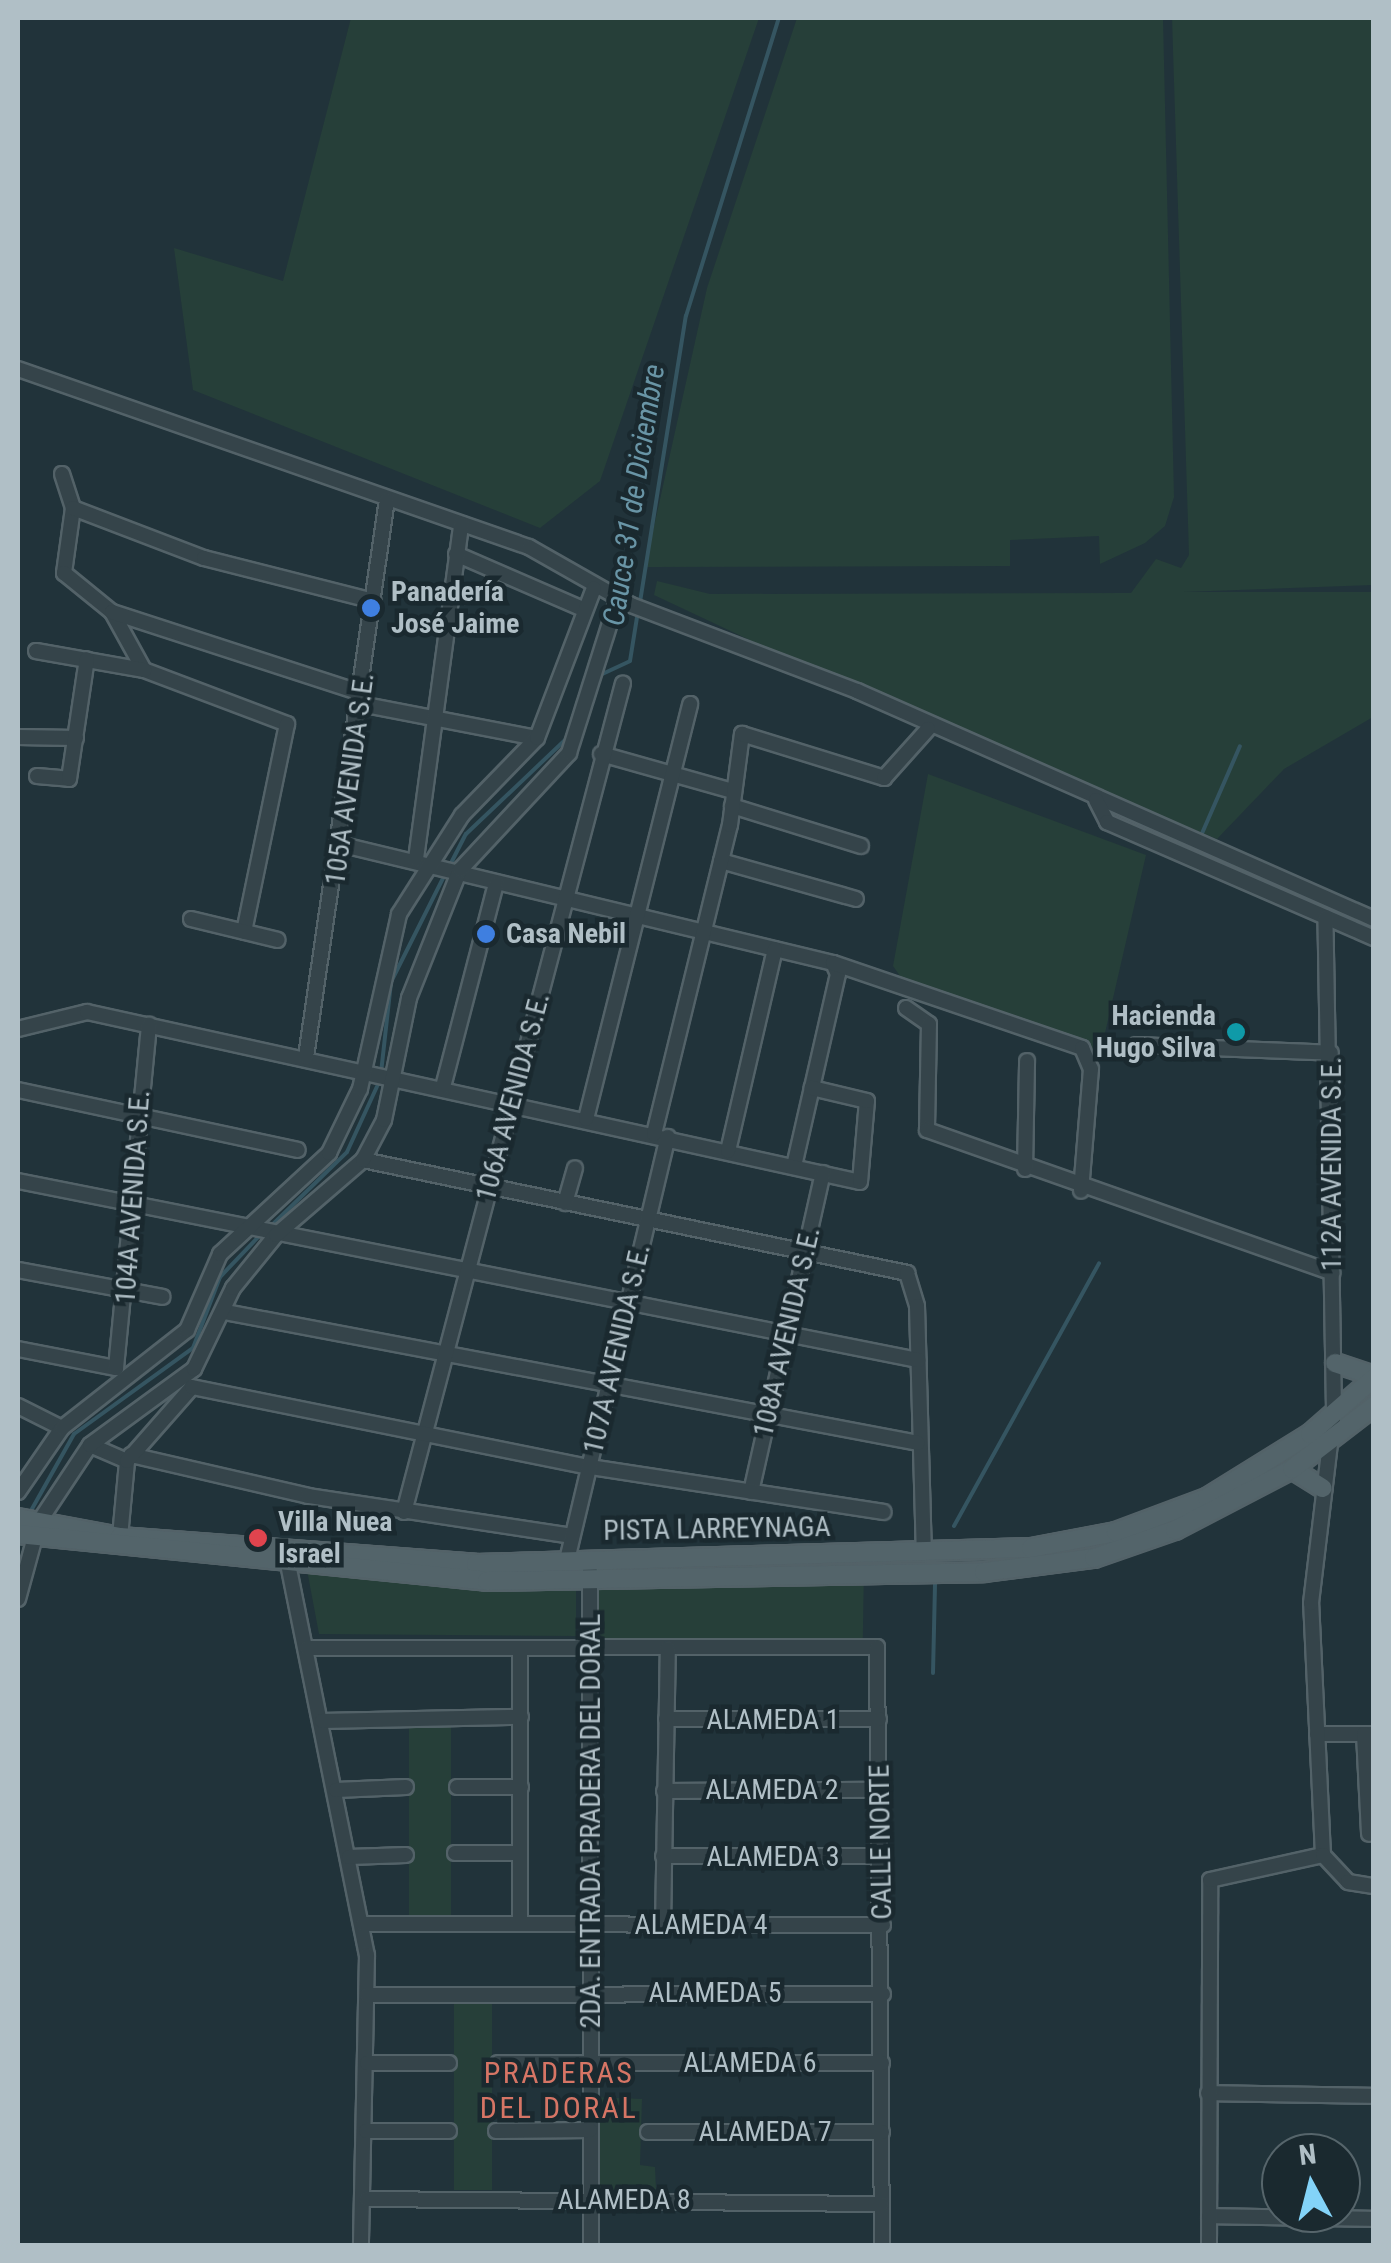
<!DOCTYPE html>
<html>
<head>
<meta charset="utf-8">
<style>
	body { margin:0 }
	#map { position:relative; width:1391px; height:2263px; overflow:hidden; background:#21333a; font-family:"Roboto Condensed",sans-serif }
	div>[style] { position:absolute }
	.green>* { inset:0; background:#263f39; transform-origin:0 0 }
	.stream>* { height:4px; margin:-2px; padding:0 2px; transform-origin:2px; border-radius:2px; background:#355561 }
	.roads { filter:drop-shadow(2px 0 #536268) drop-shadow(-2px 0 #536268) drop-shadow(0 2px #536268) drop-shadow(0 -2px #536268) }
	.minor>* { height:14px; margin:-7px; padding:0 7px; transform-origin:7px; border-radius:7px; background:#35444a }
	.major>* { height:18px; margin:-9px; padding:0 9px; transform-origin:9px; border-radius:9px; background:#53646a }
	.dots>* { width:28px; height:28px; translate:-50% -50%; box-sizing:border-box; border:5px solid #1a292f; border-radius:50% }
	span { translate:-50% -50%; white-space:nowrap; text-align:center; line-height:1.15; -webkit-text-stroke:9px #1a292f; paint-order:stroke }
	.poi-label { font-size:28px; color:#b0bfc6; font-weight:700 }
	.left { translate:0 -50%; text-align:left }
	.right { translate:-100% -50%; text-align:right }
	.street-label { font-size:28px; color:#b0bfc6 }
	.water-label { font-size:30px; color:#6995a6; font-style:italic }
	.neighbourhood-label { font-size:30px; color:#d67565; letter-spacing:2.5px }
	.frame { position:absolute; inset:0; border:20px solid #b0bfc6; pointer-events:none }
	.north { position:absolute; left:1261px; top:2133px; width:100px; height:100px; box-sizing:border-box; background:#1a292f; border:2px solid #56656b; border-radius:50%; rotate:353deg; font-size:28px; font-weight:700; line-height:40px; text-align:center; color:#b0bfc6 }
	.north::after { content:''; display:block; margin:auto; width:35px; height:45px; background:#83d3f8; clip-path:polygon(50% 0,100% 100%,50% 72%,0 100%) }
</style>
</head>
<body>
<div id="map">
	<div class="green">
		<i style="clip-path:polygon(351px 18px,759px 18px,600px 481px,540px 528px,193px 390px,174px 248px,283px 281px)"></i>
		<i style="clip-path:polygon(797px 18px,1163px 18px,1174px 497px,1165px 526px,1145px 543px,1100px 564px,1099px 536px,1010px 540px,1010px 566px,645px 567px,707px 288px)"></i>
		<i style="clip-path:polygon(1172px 18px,1373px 18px,1373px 585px,1183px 592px,1373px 592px,1373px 717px,1284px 769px,1217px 839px,894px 708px,654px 595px,657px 581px,710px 594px,1131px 593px,1156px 559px,1181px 568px,1189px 555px)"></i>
		<i style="clip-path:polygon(928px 774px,1146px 855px,1099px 1059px,909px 989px,893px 966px)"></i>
		<i style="left:599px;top:1567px;width:265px;height:75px;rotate:1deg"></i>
		<i style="clip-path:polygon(307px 1570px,576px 1585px,576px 1636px,319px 1634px)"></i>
		<i style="left:409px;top:1726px;width:42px;height:189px"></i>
		<i style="left:454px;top:2003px;width:38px;height:187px"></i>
		<i style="clip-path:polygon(593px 2097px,642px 2099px,640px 2165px,655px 2167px,656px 2189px,594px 2191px)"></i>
	</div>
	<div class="stream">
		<i style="left:640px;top:602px;width:290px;rotate:-80.9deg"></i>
		<i style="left:686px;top:316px;width:312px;rotate:-72.7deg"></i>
		<i style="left:598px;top:676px;width:35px;rotate:-25deg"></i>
		<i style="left:630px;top:661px;width:51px;rotate:-80.9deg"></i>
		<i style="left:1200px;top:838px;width:100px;rotate:-66.5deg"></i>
		<i style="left:449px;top:867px;width:37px;rotate:-63deg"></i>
		<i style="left:466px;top:834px;width:138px;rotate:-43.5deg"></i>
		<i style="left:381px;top:1073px;width:92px;rotate:-83.7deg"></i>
		<i style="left:391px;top:982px;width:119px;rotate:-63.4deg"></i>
		<i style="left:270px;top:1227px;width:107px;rotate:-44.2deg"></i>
		<i style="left:347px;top:1152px;width:77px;rotate:-65.4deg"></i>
		<i style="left:28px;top:1516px;width:94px;rotate:-60.7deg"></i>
		<i style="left:74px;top:1434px;width:147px;rotate:-35.9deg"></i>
		<i style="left:193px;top:1348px;width:76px;rotate:-69.2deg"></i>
		<i style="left:220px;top:1277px;width:61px;rotate:-46.3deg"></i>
		<i style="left:954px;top:1526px;width:300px;rotate:-61.1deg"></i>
		<i style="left:933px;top:1673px;width:91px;rotate:-88.7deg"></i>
	</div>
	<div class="roads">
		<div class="minor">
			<i style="left:18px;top:369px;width:541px;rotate:19.21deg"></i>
			<i style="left:529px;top:547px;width:117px;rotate:29.6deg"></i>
			<i style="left:631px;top:605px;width:242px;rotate:20.8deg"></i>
			<i style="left:857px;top:691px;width:565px;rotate:23.8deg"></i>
			<i style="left:62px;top:474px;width:36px;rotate:72deg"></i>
			<i style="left:73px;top:508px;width:66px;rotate:97.9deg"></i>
			<i style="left:64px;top:573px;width:62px;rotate:39.1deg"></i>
			<i style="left:112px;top:612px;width:66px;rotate:61.1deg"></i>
			<i style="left:144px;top:670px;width:153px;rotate:20.7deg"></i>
			<i style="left:287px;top:724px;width:212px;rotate:101.7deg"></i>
			<i style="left:73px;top:508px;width:140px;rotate:20.9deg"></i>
			<i style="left:204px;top:558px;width:175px;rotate:14.2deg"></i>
			<i style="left:456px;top:554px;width:138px;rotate:23.4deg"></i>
			<i style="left:112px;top:612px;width:263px;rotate:18deg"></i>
			<i style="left:36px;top:651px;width:110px;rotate:10deg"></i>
			<i style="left:360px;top:704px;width:180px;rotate:10.9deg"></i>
			<i style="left:18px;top:737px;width:58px;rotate:1deg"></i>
			<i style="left:601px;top:754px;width:137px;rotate:15.7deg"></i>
			<i style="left:37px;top:776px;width:32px;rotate:5deg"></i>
			<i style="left:69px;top:779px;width:121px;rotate:-81.5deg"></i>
			<i style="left:1096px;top:800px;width:25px;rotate:63deg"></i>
			<i style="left:1107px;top:822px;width:291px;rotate:23.5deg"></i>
			<i style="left:732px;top:806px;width:135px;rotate:17.2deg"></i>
			<i style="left:343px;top:845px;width:504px;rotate:13.54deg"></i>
			<i style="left:833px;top:963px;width:12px;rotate:66deg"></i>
			<i style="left:838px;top:974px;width:197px;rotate:102.9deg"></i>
			<i style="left:416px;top:859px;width:338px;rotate:-82.3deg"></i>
			<i style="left:721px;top:861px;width:140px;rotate:15.7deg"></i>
			<i style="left:191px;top:919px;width:89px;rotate:13.6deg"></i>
			<i style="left:833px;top:963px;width:263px;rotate:18.8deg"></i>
			<i style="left:1082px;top:1048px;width:23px;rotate:67deg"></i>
			<i style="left:1091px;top:1069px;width:122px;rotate:94.7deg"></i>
			<i style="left:906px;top:1008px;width:28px;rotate:35deg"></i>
			<i style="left:929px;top:1024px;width:106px;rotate:91.1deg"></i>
			<i style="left:927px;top:1130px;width:430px;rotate:19.4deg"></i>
			<i style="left:18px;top:1029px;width:71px;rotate:-13.8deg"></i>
			<i style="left:87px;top:1012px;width:791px;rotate:12.4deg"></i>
			<i style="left:860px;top:1182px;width:81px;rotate:-85.1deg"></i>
			<i style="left:867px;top:1101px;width:57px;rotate:-166.7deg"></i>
			<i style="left:1136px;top:1045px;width:195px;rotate:2.3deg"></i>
			<i style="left:306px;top:1057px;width:563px;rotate:-81.73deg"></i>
			<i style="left:443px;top:1087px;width:210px;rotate:-75.4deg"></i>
			<i style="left:18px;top:1090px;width:286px;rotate:12.1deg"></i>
			<i style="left:586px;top:1119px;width:428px;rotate:-75.9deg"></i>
			<i style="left:654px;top:1134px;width:318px;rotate:-76.2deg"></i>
			<i style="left:730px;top:825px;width:92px;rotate:-82.5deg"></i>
			<i style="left:742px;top:734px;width:149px;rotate:17.2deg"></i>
			<i style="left:884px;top:778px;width:66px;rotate:-48.1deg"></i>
			<i style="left:728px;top:1151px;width:207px;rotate:-76.9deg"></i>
			<i style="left:363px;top:1160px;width:556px;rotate:11.73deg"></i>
			<i style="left:907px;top:1273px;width:34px;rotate:73deg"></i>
			<i style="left:917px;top:1306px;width:247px;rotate:88.4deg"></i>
			<i style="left:1025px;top:1169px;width:108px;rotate:-88.9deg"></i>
			<i style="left:18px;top:1181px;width:918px;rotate:11.25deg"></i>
			<i style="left:565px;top:1203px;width:36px;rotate:-74deg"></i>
			<i style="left:18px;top:1270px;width:147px;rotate:10.5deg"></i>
			<i style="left:225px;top:1312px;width:705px;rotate:10.7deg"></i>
			<i style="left:18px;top:1349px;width:100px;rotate:11deg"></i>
			<i style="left:116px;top:1368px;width:345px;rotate:-84.5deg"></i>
			<i style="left:18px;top:1406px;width:49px;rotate:26.6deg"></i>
			<i style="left:90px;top:1445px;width:40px;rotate:23.4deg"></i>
			<i style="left:131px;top:1455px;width:182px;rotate:13deg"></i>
			<i style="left:308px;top:1496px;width:267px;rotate:8.6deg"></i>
			<i style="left:18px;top:1492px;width:78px;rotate:-55.5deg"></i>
			<i style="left:62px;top:1428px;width:159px;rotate:-38.1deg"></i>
			<i style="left:187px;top:1330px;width:83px;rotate:-66.5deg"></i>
			<i style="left:220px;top:1254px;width:149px;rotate:-42.8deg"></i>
			<i style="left:329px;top:1153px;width:71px;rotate:-64.2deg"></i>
			<i style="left:360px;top:1089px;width:179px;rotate:-77.4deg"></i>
			<i style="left:399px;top:914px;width:117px;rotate:-57.5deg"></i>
			<i style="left:462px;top:815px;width:107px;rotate:-45.8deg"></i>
			<i style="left:537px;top:738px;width:160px;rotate:-69.2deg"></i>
			<i style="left:751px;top:1492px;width:327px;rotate:-77.3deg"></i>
			<i style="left:404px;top:1512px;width:857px;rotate:-75.2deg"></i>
			<i style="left:39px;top:1522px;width:92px;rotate:-56.5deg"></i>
			<i style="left:90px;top:1445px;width:129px;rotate:-36.2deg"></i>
			<i style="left:194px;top:1369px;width:90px;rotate:-64.3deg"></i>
			<i style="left:233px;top:1288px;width:68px;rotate:-50.9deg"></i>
			<i style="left:276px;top:1235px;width:115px;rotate:-40.8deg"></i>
			<i style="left:363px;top:1160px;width:45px;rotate:-62.3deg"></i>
			<i style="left:384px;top:1120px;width:125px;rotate:-78.4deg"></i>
			<i style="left:409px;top:998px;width:138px;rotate:-68.3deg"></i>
			<i style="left:460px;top:870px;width:160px;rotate:-47deg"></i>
			<i style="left:569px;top:753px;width:163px;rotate:-72.5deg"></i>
			<i style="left:120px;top:1537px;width:76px;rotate:-84.7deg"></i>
			<i style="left:127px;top:1461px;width:98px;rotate:-48.7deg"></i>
			<i style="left:192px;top:1387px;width:406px;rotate:11.4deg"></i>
			<i style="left:590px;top:1467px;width:297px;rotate:8.7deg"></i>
			<i style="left:287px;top:1559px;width:404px;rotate:78.6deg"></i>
			<i style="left:367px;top:1955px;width:291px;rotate:91.2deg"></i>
			<i style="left:567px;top:1560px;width:435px;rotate:-76.6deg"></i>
			<i style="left:590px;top:1571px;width:675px;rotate:89.92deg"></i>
			<i style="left:18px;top:1599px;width:64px;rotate:-74.7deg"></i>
			<i style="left:307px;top:1648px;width:570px;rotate:-0.1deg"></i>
			<i style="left:877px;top:1647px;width:599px;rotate:89.52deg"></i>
			<i style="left:666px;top:1719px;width:213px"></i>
			<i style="left:322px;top:1721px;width:199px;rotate:-1.2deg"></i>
			<i style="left:1317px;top:1734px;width:57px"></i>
			<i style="left:1364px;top:1734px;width:100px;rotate:87.1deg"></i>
			<i style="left:457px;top:1787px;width:64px"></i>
			<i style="left:336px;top:1790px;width:70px;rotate:-2.5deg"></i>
			<i style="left:664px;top:1791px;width:216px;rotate:-0.3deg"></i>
			<i style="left:455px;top:1853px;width:65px"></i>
			<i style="left:1323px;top:1855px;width:252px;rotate:-92.7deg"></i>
			<i style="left:1311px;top:1603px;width:194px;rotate:-83.2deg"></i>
			<i style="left:1334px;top:1410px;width:493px;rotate:-91deg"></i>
			<i style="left:663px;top:1856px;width:219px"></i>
			<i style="left:349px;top:1857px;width:57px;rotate:-2deg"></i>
			<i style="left:520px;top:1923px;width:275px;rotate:-90deg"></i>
			<i style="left:363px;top:1924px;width:520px;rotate:0.11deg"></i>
			<i style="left:663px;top:1926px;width:278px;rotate:-89deg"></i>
			<i style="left:367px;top:1995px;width:516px;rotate:-0.11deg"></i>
			<i style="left:367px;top:2063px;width:82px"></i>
			<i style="left:498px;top:2063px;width:384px"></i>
			<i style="left:1208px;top:2093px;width:166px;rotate:1deg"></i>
			<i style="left:366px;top:2131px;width:83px"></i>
			<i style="left:496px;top:2131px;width:94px;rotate:-0.6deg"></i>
			<i style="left:648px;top:2132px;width:234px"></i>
			<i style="left:366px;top:2199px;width:516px;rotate:0.56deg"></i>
			<i style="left:1209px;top:2216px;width:165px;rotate:1deg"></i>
			<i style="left:1209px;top:2246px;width:366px;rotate:-89.8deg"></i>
			<i style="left:1210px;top:1880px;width:116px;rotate:-12.5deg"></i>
			<i style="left:1323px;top:1855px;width:37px;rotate:47deg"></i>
			<i style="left:1348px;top:1882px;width:26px;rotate:9deg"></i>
		</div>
		<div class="major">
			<i style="left:1335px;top:1363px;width:41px;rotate:18.4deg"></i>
			<i style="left:1292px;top:1469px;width:36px;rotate:32deg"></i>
			<i style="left:18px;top:1518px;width:104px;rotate:10.6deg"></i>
			<i style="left:120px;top:1537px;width:357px;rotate:4.3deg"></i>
			<i style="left:476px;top:1564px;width:555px;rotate:-1.65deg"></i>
			<i style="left:1031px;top:1548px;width:86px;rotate:-10.7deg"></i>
			<i style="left:1116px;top:1532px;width:97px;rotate:-20.5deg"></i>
			<i style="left:1207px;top:1498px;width:121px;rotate:-31.9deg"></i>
			<i style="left:1310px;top:1434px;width:85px;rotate:-41.2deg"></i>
			<i style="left:18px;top:1534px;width:471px;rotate:5.7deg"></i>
			<i style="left:487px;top:1581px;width:497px;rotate:-1deg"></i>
			<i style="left:984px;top:1572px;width:111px;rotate:-7.3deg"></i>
			<i style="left:1094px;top:1558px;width:86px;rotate:-19.1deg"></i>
			<i style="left:1175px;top:1530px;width:132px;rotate:-27.5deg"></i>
			<i style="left:1292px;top:1469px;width:103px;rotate:-37.5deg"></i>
		</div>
	</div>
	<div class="dots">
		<i style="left:371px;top:608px;background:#3f7fe0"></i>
		<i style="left:486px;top:934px;background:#3f7fe0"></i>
		<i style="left:1236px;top:1032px;background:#0f9aa8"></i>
		<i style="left:258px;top:1538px;background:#e0444e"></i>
	</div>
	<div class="poi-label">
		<span class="left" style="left:391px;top:608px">Panadería<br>José Jaime</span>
		<span class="left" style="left:506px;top:934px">Casa Nebil</span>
		<span class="right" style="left:1216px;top:1032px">Hacienda<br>Hugo Silva</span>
		<span class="left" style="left:278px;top:1538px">Villa Nuea<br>Israel</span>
	</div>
	<div class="street-label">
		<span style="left:350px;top:779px;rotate:-82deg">105A AVENIDA S.E.</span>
		<span style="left:513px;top:1097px;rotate:-75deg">106A AVENIDA S.E.</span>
		<span style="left:1332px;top:1164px;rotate:-90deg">112A AVENIDA S.E.</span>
		<span style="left:133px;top:1197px;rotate:-86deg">104A AVENIDA S.E.</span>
		<span style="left:787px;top:1332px;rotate:-77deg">108A AVENIDA S.E.</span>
		<span style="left:617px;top:1349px;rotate:-77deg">107A AVENIDA S.E.</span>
		<span style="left:717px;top:1529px;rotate:-1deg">PISTA LARREYNAGA</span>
		<span style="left:773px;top:1720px">ALAMEDA 1</span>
		<span style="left:772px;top:1790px">ALAMEDA 2</span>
		<span style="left:591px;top:1821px;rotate:-90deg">2DA. ENTRADA PRADERA DEL DORAL</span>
		<span style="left:881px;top:1842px;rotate:-91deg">CALLE NORTE</span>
		<span style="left:773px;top:1857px">ALAMEDA 3</span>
		<span style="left:701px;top:1925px">ALAMEDA 4</span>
		<span style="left:715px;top:1993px">ALAMEDA 5</span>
		<span style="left:750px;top:2063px">ALAMEDA 6</span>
		<span style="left:765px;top:2132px">ALAMEDA 7</span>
		<span style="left:624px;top:2200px">ALAMEDA 8</span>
	</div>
	<div class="water-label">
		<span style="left:634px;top:495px;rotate:-81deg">Cauce 31 de Diciembre</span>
	</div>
	<div class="neighbourhood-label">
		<span style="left:559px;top:2090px">PRADERAS<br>DEL DORAL</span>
	</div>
	<div class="frame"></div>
	<div class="north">N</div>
</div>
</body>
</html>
